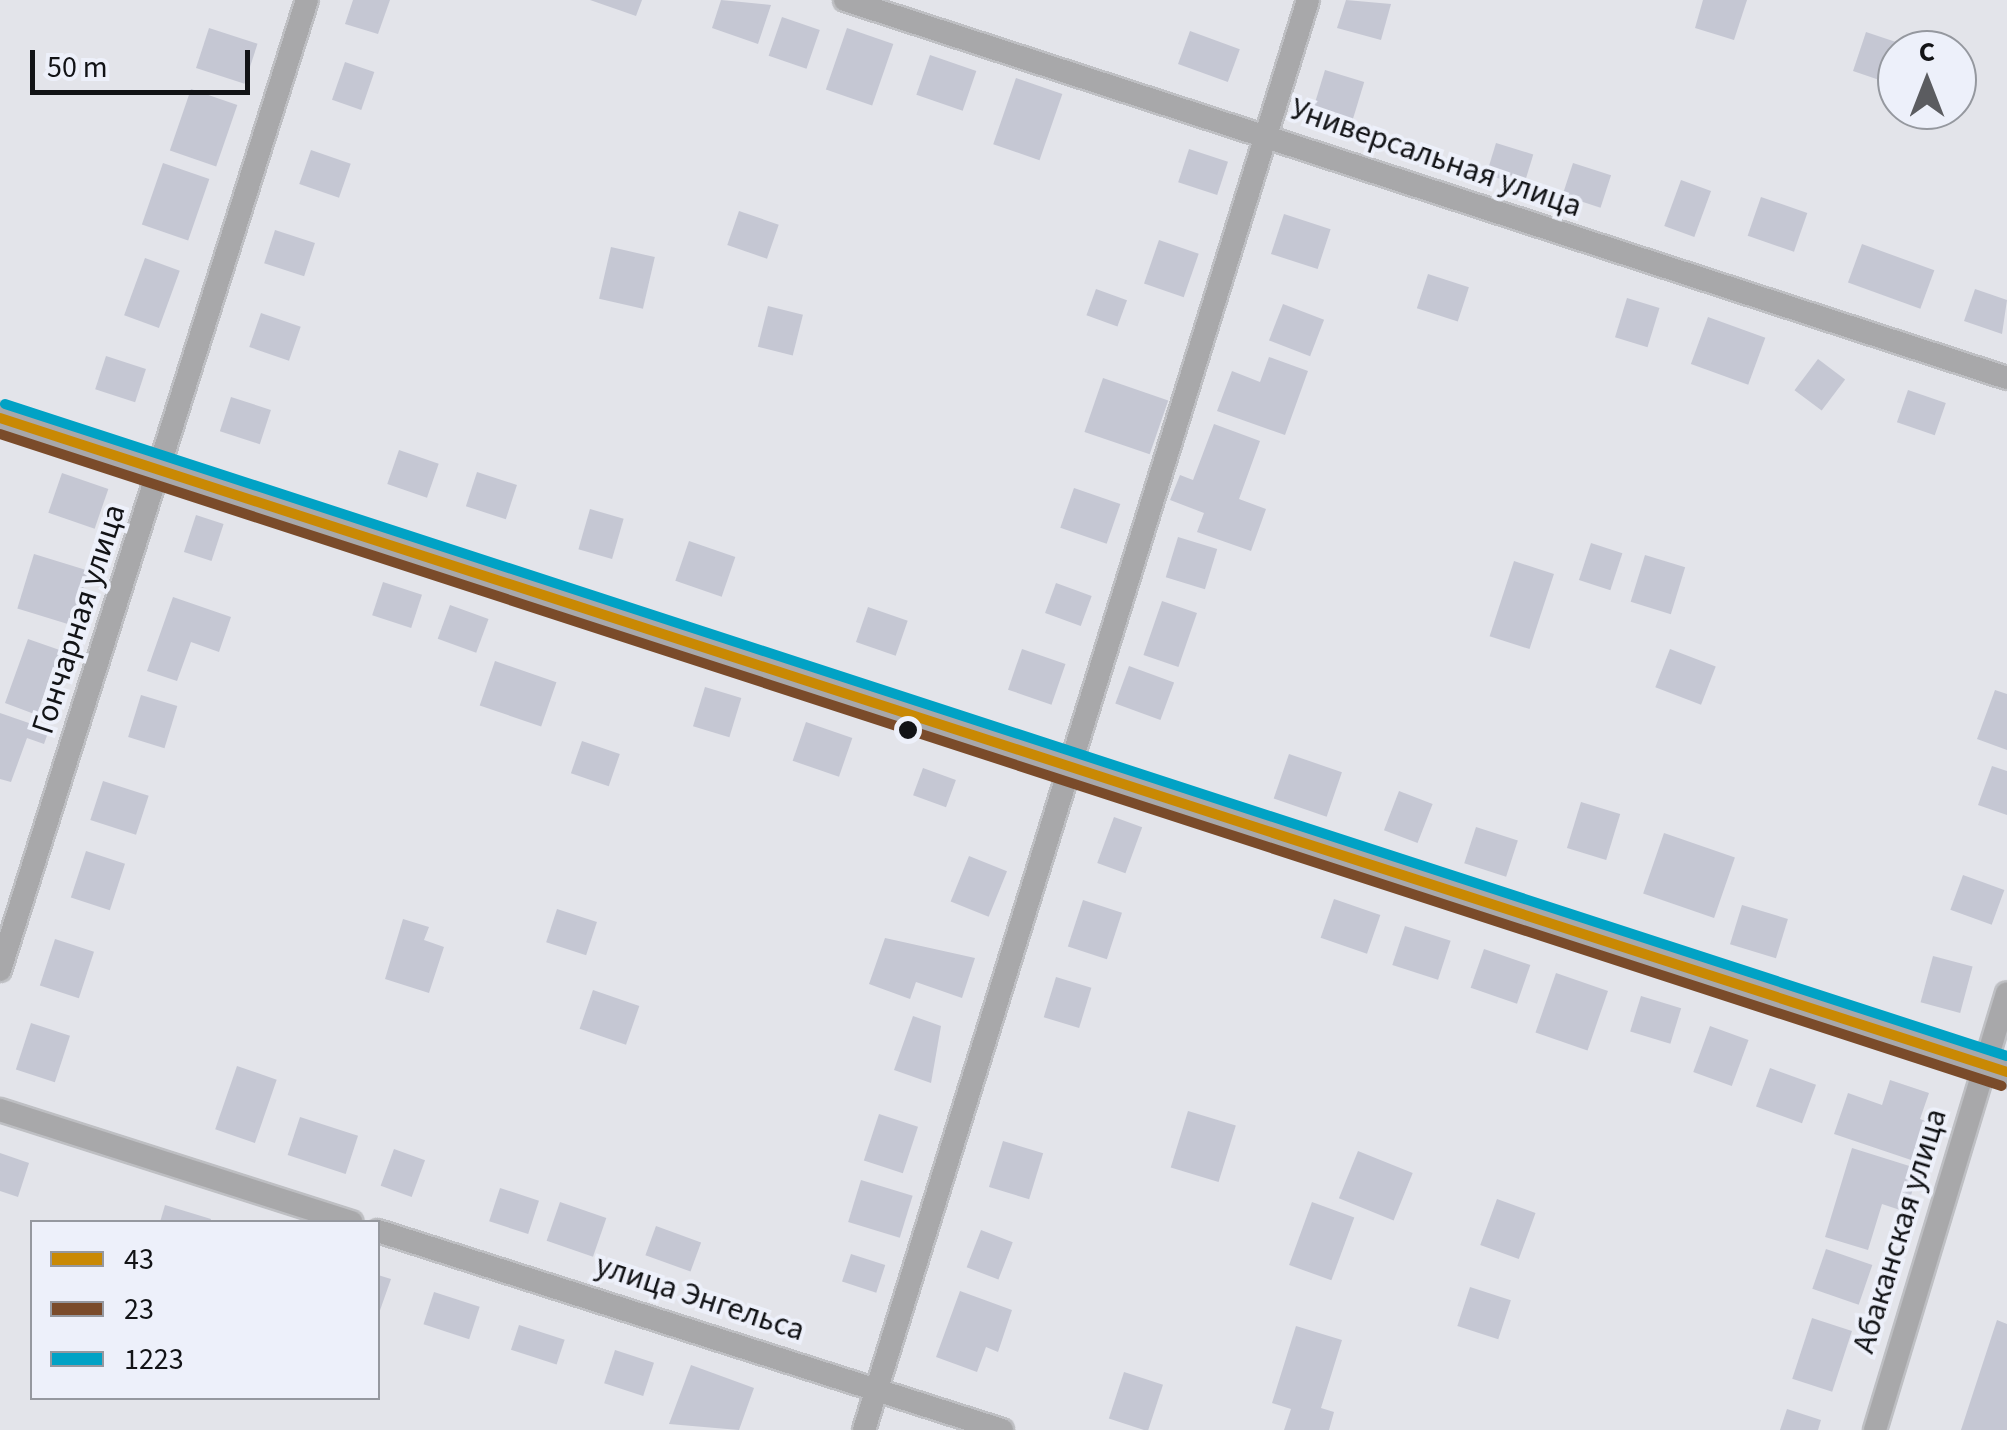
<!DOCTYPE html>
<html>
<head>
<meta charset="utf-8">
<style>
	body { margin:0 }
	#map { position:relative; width:2007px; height:1430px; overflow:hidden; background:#e3e4ea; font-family:"Source Sans 3",sans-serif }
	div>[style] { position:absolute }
	.building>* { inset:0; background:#c5c7d3; transform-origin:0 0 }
	.roads { filter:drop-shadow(2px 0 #bebfc3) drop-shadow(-2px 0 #bebfc3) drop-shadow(0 2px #bebfc3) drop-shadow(0 -2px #bebfc3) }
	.minor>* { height:22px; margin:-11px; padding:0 11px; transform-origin:11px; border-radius:11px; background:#a8a8aa }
	.tertiary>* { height:30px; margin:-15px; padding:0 15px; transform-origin:15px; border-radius:15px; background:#a8a8aa }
	.bus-1>* { height:10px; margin:-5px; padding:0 5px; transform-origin:5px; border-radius:5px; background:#c98904 }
	.bus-2>* { height:10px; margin:-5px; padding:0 5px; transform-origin:5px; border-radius:5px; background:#7a4b2a }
	.bus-3>* { height:10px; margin:-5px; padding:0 5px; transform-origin:5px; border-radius:5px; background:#01a2c5 }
	.dots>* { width:28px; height:28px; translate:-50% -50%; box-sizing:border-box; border:5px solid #edf0fa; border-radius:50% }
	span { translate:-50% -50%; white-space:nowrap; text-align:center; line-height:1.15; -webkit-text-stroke:8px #edf0fa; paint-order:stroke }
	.street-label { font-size:32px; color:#121316 }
	.legend { position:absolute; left:30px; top:1220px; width:350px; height:180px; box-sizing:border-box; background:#edf0fa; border:2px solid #95989f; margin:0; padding:12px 18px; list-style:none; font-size:30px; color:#121316 }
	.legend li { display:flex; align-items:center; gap:20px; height:50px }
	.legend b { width:50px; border:2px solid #95989f }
	.north { position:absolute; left:1877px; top:30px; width:100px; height:100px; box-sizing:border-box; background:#edf0fa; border:2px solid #95989f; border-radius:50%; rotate:0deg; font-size:28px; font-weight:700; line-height:40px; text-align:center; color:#121316 }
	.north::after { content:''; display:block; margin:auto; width:35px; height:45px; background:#5b5c60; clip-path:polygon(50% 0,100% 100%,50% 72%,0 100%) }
	.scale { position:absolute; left:30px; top:50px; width:220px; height:45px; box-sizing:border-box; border:5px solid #121316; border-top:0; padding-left:12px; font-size:30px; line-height:35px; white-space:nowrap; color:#121316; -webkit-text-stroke:8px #edf0fa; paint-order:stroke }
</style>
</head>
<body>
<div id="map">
	<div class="building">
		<i style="clip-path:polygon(353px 0,390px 0,378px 34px,345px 24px)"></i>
		<i style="clip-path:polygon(590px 0,642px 0,636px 16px)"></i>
		<i style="clip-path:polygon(721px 0,771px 5px,758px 44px,712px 28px)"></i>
		<i style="clip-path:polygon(1346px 0,1391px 4px,1381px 40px,1337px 28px)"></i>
		<i style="clip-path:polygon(1703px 0,1747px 0,1734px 40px,1695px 28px)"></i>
		<i style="left:782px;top:17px;width:40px;height:41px;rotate:19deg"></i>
		<i style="left:209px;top:28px;width:51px;height:42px;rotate:18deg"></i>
		<i style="left:847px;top:28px;width:49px;height:65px;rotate:19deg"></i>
		<i style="left:1190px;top:31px;width:53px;height:35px;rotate:20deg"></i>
		<i style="clip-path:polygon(1866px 32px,1917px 49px,1897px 50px,1897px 86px,1853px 71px)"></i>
		<i style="left:930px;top:55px;width:49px;height:42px;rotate:19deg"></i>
		<i style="left:345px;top:62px;width:31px;height:40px;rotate:19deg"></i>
		<i style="left:1325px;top:70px;width:41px;height:48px;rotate:17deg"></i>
		<i style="left:1016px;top:78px;width:49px;height:70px;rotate:19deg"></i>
		<i style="left:191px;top:89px;width:49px;height:65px;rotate:19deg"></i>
		<i style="left:1496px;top:143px;width:39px;height:33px;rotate:17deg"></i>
		<i style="left:1189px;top:149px;width:41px;height:35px;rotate:18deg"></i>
		<i style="left:311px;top:150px;width:42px;height:36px;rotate:19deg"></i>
		<i style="left:163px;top:163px;width:49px;height:65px;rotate:19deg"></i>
		<i style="left:1573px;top:163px;width:40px;height:34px;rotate:18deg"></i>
		<i style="left:1681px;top:180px;width:32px;height:49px;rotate:20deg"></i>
		<i style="left:1761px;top:197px;width:49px;height:41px;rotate:19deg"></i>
		<i style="left:739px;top:211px;width:42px;height:36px;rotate:19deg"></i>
		<i style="left:1284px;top:214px;width:49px;height:42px;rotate:18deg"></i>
		<i style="left:275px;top:230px;width:42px;height:35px;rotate:18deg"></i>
		<i style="left:1159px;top:240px;width:42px;height:46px;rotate:19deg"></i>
		<i style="left:1862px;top:244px;width:77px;height:41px;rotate:20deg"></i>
		<i style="left:611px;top:247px;width:45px;height:53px;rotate:13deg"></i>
		<i style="left:145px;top:258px;width:37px;height:61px;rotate:20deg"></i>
		<i style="left:1428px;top:274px;width:43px;height:36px;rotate:18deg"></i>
		<i style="left:1096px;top:289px;width:33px;height:28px;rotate:20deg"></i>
		<i style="clip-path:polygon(1975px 289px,2007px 300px,2002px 334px,1964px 321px)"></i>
		<i style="left:1627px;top:298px;width:34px;height:41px;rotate:17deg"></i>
		<i style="left:1283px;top:304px;width:44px;height:39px;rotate:21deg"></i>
		<i style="left:768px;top:306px;width:36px;height:42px;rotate:14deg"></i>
		<i style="left:261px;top:313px;width:42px;height:36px;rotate:19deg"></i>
		<i style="left:1708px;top:317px;width:61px;height:50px;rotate:20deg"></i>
		<i style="left:106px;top:356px;width:42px;height:35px;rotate:18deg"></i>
		<i style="clip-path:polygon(1269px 357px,1308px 371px,1285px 435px,1217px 411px,1232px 371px,1260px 382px)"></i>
		<i style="left:1818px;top:359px;width:34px;height:39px;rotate:37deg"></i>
		<i style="left:1103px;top:378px;width:69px;height:57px;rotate:19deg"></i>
		<i style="left:1908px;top:390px;width:40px;height:34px;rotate:19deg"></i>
		<i style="left:231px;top:397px;width:42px;height:36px;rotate:18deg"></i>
		<i style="clip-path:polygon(1214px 424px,1260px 441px,1239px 499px,1266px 509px,1251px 551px,1197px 532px,1204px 513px,1170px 500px,1180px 475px,1193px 480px)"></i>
		<i style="left:399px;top:450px;width:42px;height:36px;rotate:19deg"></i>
		<i style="left:477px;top:472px;width:42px;height:36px;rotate:18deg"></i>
		<i style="left:62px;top:473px;width:49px;height:42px;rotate:19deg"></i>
		<i style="left:1074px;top:488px;width:49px;height:42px;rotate:19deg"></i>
		<i style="left:590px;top:509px;width:35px;height:42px;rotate:16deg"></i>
		<i style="left:196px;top:515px;width:29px;height:39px;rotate:18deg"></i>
		<i style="left:1178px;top:537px;width:41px;height:42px;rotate:17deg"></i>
		<i style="left:689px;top:541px;width:49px;height:42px;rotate:19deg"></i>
		<i style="left:1591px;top:543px;width:33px;height:39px;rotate:18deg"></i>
		<i style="left:34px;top:554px;width:57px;height:57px;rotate:17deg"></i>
		<i style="left:1645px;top:555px;width:42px;height:49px;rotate:17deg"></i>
		<i style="left:1514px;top:561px;width:42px;height:79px;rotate:18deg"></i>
		<i style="left:383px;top:582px;width:41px;height:35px;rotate:18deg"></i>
		<i style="left:1056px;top:583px;width:38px;height:32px;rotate:20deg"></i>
		<i style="clip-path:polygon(173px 597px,231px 617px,219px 652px,191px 642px,177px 681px,147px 671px)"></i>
		<i style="left:1162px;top:601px;width:37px;height:57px;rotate:19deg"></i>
		<i style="left:450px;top:605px;width:41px;height:36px;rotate:20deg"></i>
		<i style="left:868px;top:607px;width:42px;height:37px;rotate:19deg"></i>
		<i style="clip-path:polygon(28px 639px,74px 655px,65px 678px,51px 673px,37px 715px,5px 703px)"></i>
		<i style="left:1022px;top:649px;width:46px;height:43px;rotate:19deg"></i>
		<i style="left:1670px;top:649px;width:49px;height:41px;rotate:21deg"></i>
		<i style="left:495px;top:661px;width:65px;height:47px;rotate:19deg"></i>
		<i style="left:1129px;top:666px;width:48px;height:40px;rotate:20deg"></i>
		<i style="left:705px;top:687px;width:38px;height:41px;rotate:17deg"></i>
		<i style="clip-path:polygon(1995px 690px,2007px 694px,2007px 750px,1977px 739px)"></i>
		<i style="left:141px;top:695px;width:38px;height:44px;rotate:17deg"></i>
		<i style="clip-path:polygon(0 713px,49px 730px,44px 744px,27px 738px,11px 782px,0 779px)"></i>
		<i style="left:806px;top:722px;width:49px;height:41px;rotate:19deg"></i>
		<i style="left:582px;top:741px;width:40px;height:34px;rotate:19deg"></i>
		<i style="left:1289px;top:754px;width:56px;height:47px;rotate:19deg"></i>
		<i style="clip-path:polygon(1992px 766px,2007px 771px,2007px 815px,1978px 805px)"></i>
		<i style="left:923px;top:768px;width:35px;height:29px;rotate:20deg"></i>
		<i style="left:103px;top:781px;width:48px;height:41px;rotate:18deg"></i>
		<i style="left:1399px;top:791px;width:36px;height:42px;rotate:21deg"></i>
		<i style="left:1581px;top:802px;width:41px;height:48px;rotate:17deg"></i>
		<i style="left:1114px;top:817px;width:30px;height:49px;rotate:20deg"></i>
		<i style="left:1476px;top:827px;width:44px;height:38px;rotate:18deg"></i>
		<i style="left:1664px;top:833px;width:75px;height:64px;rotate:19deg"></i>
		<i style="left:86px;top:851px;width:41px;height:49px;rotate:18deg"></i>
		<i style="left:969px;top:856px;width:41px;height:49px;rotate:22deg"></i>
		<i style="left:1963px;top:875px;width:44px;height:37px;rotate:20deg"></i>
		<i style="left:1334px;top:899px;width:49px;height:41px;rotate:19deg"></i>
		<i style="left:1083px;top:900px;width:41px;height:49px;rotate:18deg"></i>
		<i style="left:1742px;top:905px;width:48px;height:41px;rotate:17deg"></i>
		<i style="left:557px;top:909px;width:42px;height:35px;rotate:18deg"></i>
		<i style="clip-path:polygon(403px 919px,429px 927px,424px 940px,444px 947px,429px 993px,385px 979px)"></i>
		<i style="left:1405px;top:926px;width:48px;height:41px;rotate:18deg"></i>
		<i style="clip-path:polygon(885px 938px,975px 958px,962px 998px,916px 982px,910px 999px,869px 984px)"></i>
		<i style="left:55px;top:939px;width:41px;height:49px;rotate:18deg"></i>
		<i style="left:1484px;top:949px;width:49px;height:41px;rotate:19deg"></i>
		<i style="left:1933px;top:956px;width:41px;height:48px;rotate:15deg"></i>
		<i style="left:1556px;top:973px;width:55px;height:63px;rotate:19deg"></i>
		<i style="left:1056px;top:977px;width:37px;height:42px;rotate:17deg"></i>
		<i style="left:593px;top:990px;width:49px;height:41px;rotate:19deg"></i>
		<i style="left:1641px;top:996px;width:42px;height:37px;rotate:17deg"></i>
		<i style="clip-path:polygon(913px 1016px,941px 1026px,931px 1083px,894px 1070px)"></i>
		<i style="left:31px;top:1023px;width:41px;height:49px;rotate:18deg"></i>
		<i style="left:1710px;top:1026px;width:41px;height:49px;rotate:20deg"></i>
		<i style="left:237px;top:1066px;width:42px;height:67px;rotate:19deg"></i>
		<i style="left:1770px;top:1068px;width:49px;height:41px;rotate:20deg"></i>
		<i style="clip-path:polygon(1890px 1080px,1929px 1093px,1920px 1119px,1936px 1125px,1923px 1164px,1834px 1134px,1848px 1093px,1882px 1105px)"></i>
		<i style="left:1188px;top:1111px;width:50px;height:59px;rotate:17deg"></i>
		<i style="left:879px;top:1114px;width:41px;height:49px;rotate:18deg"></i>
		<i style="left:300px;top:1117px;width:61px;height:40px;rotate:18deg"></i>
		<i style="left:1003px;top:1141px;width:42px;height:48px;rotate:17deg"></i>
		<i style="clip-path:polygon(1852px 1148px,1919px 1169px,1906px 1212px,1882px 1204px,1868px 1250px,1825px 1237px)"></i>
		<i style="left:394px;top:1149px;width:33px;height:39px;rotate:20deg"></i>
		<i style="left:1358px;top:1151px;width:59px;height:51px;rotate:22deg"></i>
		<i style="clip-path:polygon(0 1153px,29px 1163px,18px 1197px,0 1191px)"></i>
		<i style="left:861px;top:1180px;width:54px;height:44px;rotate:17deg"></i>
		<i style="left:500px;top:1188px;width:41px;height:35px;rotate:18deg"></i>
		<i style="left:1497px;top:1199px;width:41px;height:49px;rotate:20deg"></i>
		<i style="left:560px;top:1202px;width:49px;height:41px;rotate:19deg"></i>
		<i style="left:1312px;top:1202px;width:45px;height:67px;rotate:20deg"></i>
		<i style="clip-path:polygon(165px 1205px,211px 1219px,210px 1222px,160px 1222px)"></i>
		<i style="left:656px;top:1226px;width:48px;height:31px;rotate:20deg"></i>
		<i style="left:981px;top:1230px;width:34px;height:40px;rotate:21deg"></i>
		<i style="left:1826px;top:1249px;width:49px;height:42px;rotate:19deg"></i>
		<i style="left:851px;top:1254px;width:36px;height:29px;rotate:18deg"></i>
		<i style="clip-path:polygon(378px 1275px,391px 1279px,378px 1316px)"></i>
		<i style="left:1470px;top:1287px;width:43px;height:41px;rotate:18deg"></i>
		<i style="clip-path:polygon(960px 1291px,1012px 1310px,998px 1352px,986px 1347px,977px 1372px,936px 1357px)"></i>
		<i style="left:434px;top:1292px;width:48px;height:34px;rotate:18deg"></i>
		<i style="left:1812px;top:1318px;width:42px;height:64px;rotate:18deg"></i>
		<i style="clip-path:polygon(1997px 1320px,2007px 1324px,2007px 1430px,1961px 1430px)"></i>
		<i style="left:519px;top:1325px;width:48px;height:26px;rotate:18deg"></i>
		<i style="clip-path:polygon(1296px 1326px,1342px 1340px,1321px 1408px,1334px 1412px,1329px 1430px,1284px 1430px,1291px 1409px,1272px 1403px)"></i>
		<i style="left:615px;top:1350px;width:41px;height:35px;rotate:18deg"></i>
		<i style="clip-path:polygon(691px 1365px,754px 1388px,739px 1430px,669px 1424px)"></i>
		<i style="left:1124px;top:1372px;width:41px;height:49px;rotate:18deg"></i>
		<i style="clip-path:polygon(1787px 1409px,1821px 1420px,1818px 1430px,1780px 1430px)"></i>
	</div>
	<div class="roads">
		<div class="minor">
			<i style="left:845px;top:0;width:1222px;rotate:18.02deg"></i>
			<i style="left:0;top:970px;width:1017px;rotate:-72.44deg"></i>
			<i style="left:0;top:1110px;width:369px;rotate:17.7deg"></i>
			<i style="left:378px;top:1231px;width:655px;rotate:17.69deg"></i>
			<i style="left:864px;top:1430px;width:1497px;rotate:-72.75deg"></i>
			<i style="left:1875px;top:1430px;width:456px;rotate:-73.2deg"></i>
		</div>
		<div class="tertiary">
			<i style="left:0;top:418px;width:2111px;rotate:18.05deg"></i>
		</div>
	</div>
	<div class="bus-1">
		<i style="left:0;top:418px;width:2111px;rotate:18.05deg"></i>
	</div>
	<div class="bus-2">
		<i style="left:0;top:434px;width:2105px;rotate:18.04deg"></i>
	</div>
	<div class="bus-3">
		<i style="left:5px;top:404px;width:2105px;rotate:18.04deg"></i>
	</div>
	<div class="dots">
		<i style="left:908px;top:730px;background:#121316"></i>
	</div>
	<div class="street-label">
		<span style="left:1436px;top:158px;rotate:19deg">Универсальная улица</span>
		<span style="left:79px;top:619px;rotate:-72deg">Гончарная улица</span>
		<span style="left:1900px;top:1231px;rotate:-73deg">Абаканская улица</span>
		<span style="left:700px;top:1298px;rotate:18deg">улица Энгельса</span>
	</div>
	<ul class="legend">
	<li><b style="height:12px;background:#c98904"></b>43</li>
	<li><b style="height:12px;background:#7a4b2a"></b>23</li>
	<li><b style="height:12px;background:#01a2c5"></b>1223</li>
	</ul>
	<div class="north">С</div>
	<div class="scale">50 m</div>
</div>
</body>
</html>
